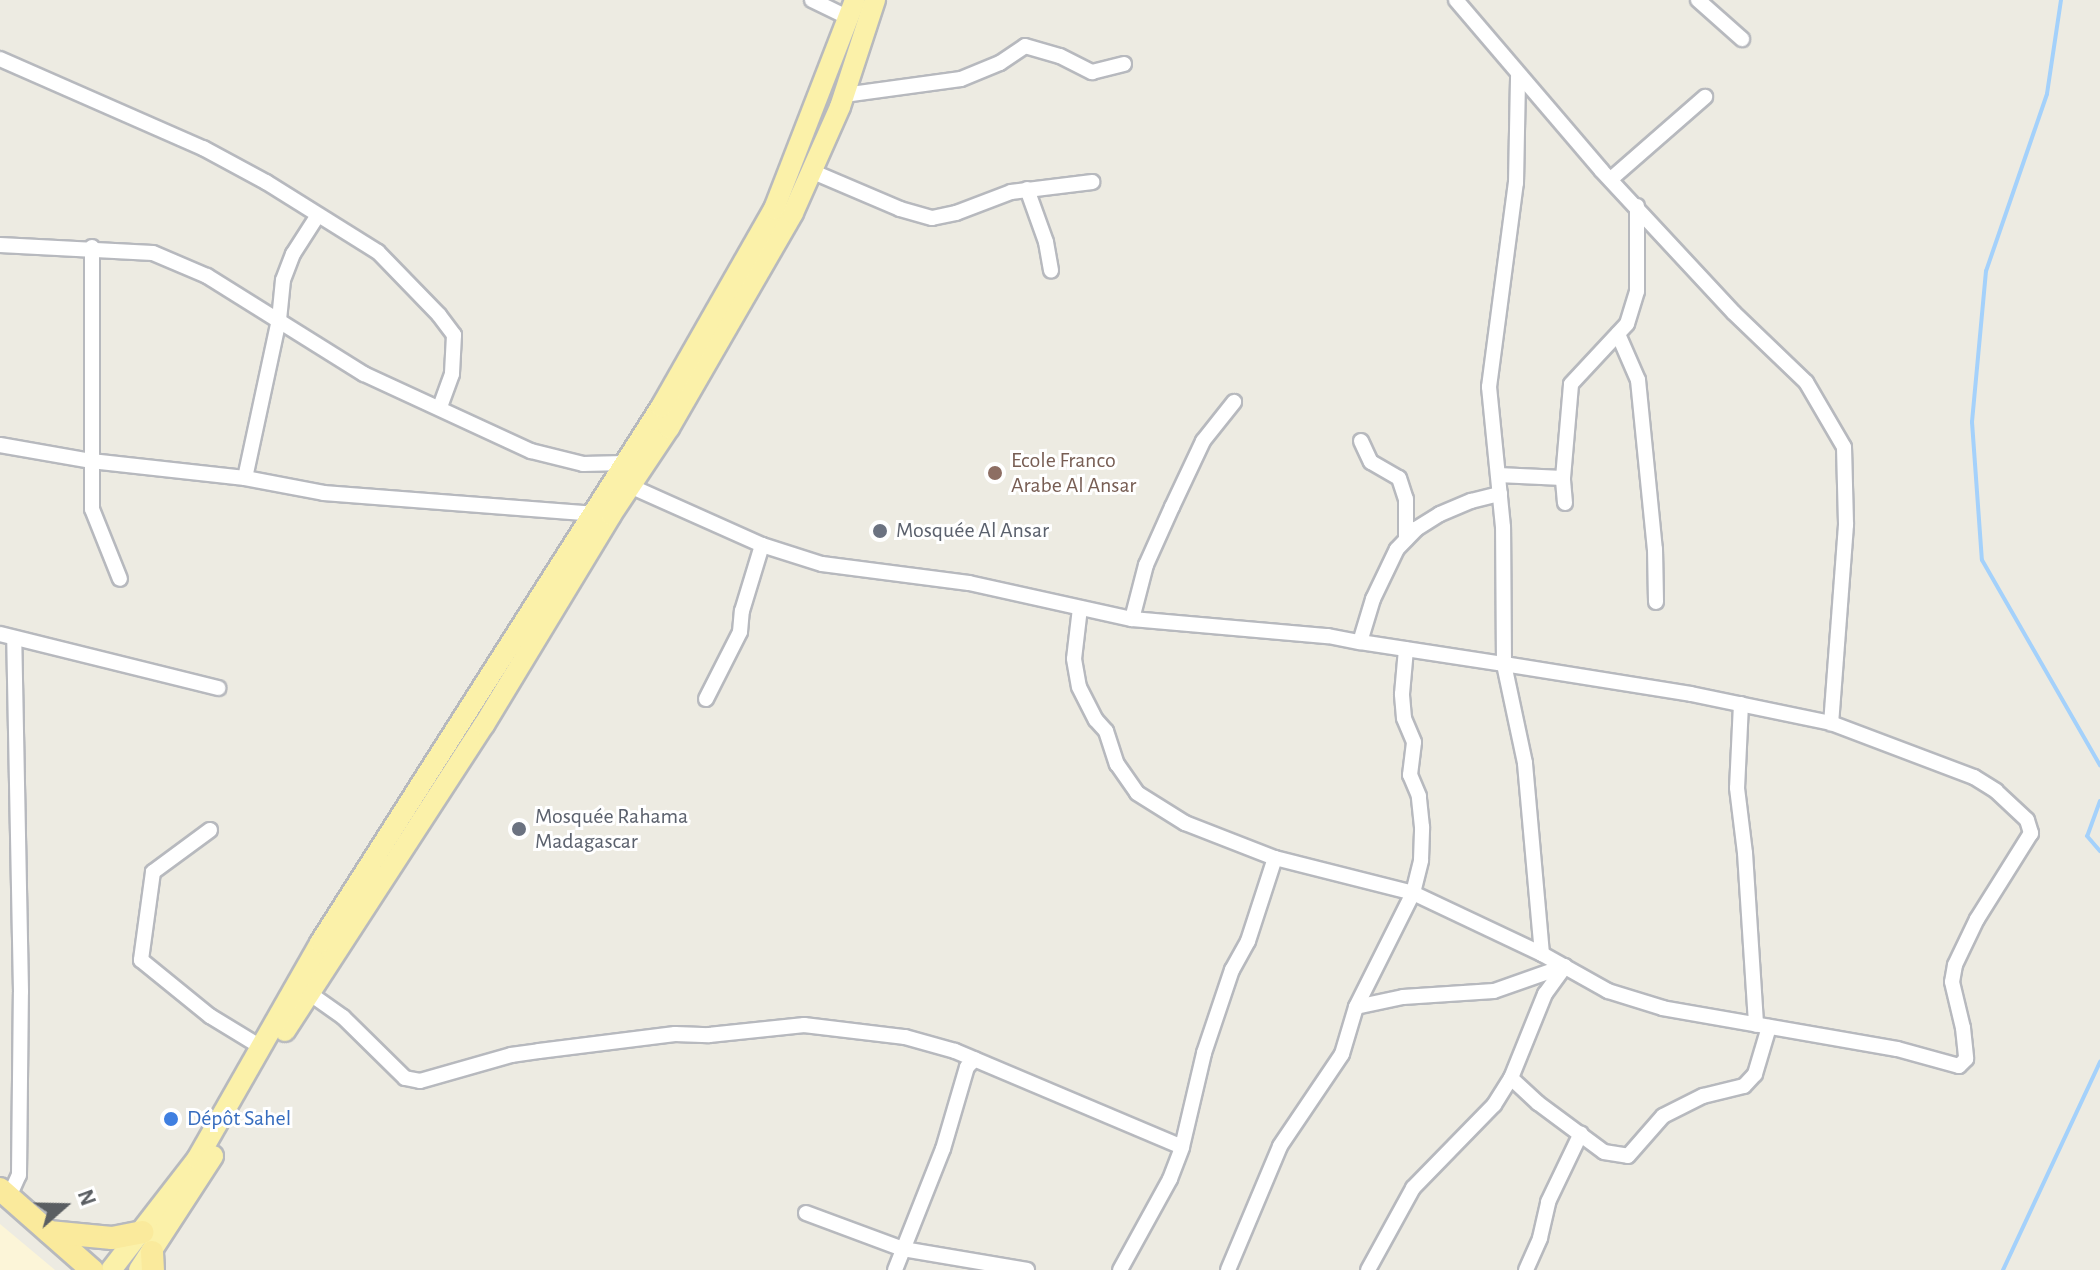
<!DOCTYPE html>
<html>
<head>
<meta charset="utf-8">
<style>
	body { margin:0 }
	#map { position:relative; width:2100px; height:1270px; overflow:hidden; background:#edebe2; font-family:"Alegreya Sans",sans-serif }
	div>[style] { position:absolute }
	.commercial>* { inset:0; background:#fcf5d8 }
	.stream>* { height:4px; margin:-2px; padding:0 2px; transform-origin:2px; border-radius:2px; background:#a4d1fb }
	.roads { filter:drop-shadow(2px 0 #b7b9be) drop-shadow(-2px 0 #b7b9be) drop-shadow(0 2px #b7b9be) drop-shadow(0 -2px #b7b9be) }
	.minor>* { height:14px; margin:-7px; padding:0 7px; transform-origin:7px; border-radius:7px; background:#fff }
	.primary>* { height:20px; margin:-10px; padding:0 10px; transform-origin:10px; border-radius:10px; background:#fbf1a9 }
	.trunk>* { height:22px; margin:-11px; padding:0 11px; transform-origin:11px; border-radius:11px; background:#faea9c }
	.dots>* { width:22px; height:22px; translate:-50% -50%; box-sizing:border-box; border:4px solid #fff; border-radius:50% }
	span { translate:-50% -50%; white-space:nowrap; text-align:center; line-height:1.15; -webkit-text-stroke:6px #fff; paint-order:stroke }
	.education-label { font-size:22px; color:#785e54 }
	.left { translate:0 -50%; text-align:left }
	.worship-label { font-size:22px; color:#5b616d }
	.shop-label { font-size:22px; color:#366cbe }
	.north { position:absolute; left:24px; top:1166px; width:80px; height:80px; -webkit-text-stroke:6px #fff; paint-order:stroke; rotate:70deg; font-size:22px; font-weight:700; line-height:32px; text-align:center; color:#5a5e62 }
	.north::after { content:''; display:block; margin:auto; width:28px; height:36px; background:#5a5e62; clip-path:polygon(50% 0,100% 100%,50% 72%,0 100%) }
</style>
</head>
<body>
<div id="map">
	<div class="commercial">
		<i style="clip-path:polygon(0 1224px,55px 1270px,0 1270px)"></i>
	</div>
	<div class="stream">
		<i style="left:2061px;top:0;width:95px;rotate:98.5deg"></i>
		<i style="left:2047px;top:94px;width:187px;rotate:109deg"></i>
		<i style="left:1986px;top:271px;width:152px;rotate:95.3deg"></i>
		<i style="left:1972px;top:422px;width:138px;rotate:85.9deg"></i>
		<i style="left:1982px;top:560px;width:237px;rotate:60.1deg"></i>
		<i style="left:2100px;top:801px;width:37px;rotate:110deg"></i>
		<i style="left:2087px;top:836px;width:20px;rotate:49deg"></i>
		<i style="left:2003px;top:1270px;width:230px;rotate:-65deg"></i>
	</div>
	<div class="roads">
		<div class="minor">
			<i style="left:812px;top:0;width:41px;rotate:25.9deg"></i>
			<i style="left:1456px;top:0;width:223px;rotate:49.5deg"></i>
			<i style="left:1601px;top:170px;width:195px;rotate:47.1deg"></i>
			<i style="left:1734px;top:313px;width:100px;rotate:43.8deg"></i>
			<i style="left:1806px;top:382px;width:75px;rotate:59.7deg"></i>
			<i style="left:1844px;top:447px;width:78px;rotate:88.5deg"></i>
			<i style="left:1846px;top:525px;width:199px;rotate:94.3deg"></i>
			<i style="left:1698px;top:0;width:59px;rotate:41.6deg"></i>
			<i style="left:0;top:59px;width:222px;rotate:23.7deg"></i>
			<i style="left:203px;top:148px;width:72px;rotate:28.4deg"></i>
			<i style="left:266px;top:182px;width:132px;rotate:32deg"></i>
			<i style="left:378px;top:252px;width:88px;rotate:45.9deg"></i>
			<i style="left:439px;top:315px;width:25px;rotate:53deg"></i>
			<i style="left:454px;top:335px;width:39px;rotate:93deg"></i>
			<i style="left:452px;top:374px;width:35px;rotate:110deg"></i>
			<i style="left:844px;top:95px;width:118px;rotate:-7.8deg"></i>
			<i style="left:961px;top:79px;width:42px;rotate:-22.3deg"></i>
			<i style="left:1000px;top:63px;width:30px;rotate:-34deg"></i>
			<i style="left:1025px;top:46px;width:36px;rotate:16deg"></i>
			<i style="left:1060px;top:56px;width:36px;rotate:27deg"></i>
			<i style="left:1092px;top:72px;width:33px;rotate:-14deg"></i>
			<i style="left:811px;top:171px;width:97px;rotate:23.1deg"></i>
			<i style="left:900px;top:209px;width:33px;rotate:16deg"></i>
			<i style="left:932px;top:218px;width:25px;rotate:-12deg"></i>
			<i style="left:956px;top:213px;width:59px;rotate:-20.9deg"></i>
			<i style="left:1011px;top:192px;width:82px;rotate:-7deg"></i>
			<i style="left:1611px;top:179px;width:125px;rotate:-41.1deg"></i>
			<i style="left:1027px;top:189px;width:56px;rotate:70.3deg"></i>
			<i style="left:1046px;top:242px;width:29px;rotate:80deg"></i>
			<i style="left:0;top:245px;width:153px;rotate:3deg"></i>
			<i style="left:153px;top:253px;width:59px;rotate:23.1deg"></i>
			<i style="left:207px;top:276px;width:185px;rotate:32deg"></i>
			<i style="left:364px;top:374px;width:184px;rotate:24.8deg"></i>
			<i style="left:531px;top:451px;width:54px;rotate:14deg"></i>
			<i style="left:583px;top:464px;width:42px;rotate:-1.4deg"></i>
			<i style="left:92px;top:247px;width:262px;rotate:90deg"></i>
			<i style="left:92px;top:509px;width:75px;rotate:68.2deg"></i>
			<i style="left:1618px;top:334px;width:50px;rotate:66.5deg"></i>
			<i style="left:1638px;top:380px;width:170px;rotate:84.3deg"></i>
			<i style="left:1655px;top:549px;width:53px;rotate:88.9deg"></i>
			<i style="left:1361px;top:441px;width:23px;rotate:65deg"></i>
			<i style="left:1371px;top:462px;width:32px;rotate:30deg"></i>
			<i style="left:1399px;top:478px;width:22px;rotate:72deg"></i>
			<i style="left:1406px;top:499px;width:40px;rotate:90deg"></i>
			<i style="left:0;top:445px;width:92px;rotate:10deg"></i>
			<i style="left:91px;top:461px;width:155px;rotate:6.3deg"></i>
			<i style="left:245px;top:478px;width:80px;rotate:10.8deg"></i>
			<i style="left:324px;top:493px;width:276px;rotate:4.4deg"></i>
			<i style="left:1498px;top:475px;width:65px;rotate:2.6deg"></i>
			<i style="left:245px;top:478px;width:162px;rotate:-77.9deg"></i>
			<i style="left:279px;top:320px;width:40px;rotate:-84.3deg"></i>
			<i style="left:283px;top:280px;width:28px;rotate:-69deg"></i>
			<i style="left:293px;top:254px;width:46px;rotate:-57.3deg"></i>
			<i style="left:630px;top:486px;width:145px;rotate:24.1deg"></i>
			<i style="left:762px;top:545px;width:63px;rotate:17.6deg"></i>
			<i style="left:822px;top:564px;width:148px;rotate:7.4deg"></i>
			<i style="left:969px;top:583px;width:167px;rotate:12.5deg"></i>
			<i style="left:1132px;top:619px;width:197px;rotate:5deg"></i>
			<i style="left:1328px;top:636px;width:33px;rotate:11deg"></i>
			<i style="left:1360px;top:642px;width:146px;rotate:8.7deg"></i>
			<i style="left:1504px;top:664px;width:189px;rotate:9.1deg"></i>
			<i style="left:1691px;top:694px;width:143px;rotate:11.7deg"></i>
			<i style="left:1831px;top:723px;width:153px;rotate:20.7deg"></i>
			<i style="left:1974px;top:777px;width:26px;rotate:32deg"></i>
			<i style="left:1996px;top:791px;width:42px;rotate:43.1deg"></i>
			<i style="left:2027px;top:820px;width:14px;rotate:73deg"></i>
			<i style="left:2031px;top:833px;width:102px;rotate:122.1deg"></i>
			<i style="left:1977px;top:919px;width:51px;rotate:115.6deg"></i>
			<i style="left:1955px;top:965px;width:17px;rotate:100deg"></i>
			<i style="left:1952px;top:982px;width:47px;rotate:76.6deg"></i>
			<i style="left:1963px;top:1028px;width:31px;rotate:84deg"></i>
			<i style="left:1966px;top:1059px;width:10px;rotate:135deg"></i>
			<i style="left:1959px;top:1066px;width:64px;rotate:-164.7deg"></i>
			<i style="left:1897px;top:1049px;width:238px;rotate:-170.1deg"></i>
			<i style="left:1663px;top:1008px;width:58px;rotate:-162.8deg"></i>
			<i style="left:1608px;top:991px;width:76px;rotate:-150.7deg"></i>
			<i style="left:1542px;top:954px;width:192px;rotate:-95.1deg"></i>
			<i style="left:1525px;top:763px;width:101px;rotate:-102deg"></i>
			<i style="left:1504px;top:664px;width:137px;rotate:-90.4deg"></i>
			<i style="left:1503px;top:527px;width:141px;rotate:-95.7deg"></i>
			<i style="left:1489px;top:387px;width:206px;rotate:-82.5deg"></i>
			<i style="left:1516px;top:183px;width:108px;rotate:-88.9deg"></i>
			<i style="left:1565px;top:503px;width:25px;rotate:-95deg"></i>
			<i style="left:1563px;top:478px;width:94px;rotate:-85.1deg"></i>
			<i style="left:1571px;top:384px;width:82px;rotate:-47deg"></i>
			<i style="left:1627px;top:324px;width:34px;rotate:-73deg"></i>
			<i style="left:1637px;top:291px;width:85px;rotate:-90deg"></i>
			<i style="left:1080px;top:608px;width:51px;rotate:96.7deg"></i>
			<i style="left:1074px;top:659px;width:28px;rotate:80deg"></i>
			<i style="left:1079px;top:687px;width:37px;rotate:63deg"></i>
			<i style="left:1096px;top:720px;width:15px;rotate:48deg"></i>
			<i style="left:1106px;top:731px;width:35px;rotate:72deg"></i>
			<i style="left:1117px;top:764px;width:35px;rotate:55deg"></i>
			<i style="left:1137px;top:793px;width:57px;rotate:32deg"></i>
			<i style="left:1185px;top:823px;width:97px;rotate:21.3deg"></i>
			<i style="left:1275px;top:858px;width:142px;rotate:14.2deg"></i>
			<i style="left:1413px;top:893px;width:143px;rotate:25.3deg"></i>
			<i style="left:1132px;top:619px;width:56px;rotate:-75.5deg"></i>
			<i style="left:1146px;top:565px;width:64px;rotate:-65.9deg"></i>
			<i style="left:1172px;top:507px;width:73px;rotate:-64.8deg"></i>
			<i style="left:1203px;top:441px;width:50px;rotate:-51.5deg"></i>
			<i style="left:0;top:634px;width:225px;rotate:13.9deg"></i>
			<i style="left:1360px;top:642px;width:45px;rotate:-73.2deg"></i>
			<i style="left:1373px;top:599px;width:55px;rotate:-64.4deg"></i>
			<i style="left:1397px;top:549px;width:28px;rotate:-46deg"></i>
			<i style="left:1416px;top:529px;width:28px;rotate:-32deg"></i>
			<i style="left:1440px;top:514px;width:34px;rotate:-23deg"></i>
			<i style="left:1471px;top:501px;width:30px;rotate:-14deg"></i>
			<i style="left:706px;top:699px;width:75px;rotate:-63.1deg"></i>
			<i style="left:740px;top:632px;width:21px;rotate:-85deg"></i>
			<i style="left:742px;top:611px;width:69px;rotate:-73.1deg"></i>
			<i style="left:1741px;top:704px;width:84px;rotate:92.7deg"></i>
			<i style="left:1737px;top:788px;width:65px;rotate:83deg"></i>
			<i style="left:1745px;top:853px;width:172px;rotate:86.3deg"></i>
			<i style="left:210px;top:830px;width:71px;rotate:143.6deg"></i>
			<i style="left:153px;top:872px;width:89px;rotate:97.8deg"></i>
			<i style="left:141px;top:960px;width:89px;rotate:39.1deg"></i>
			<i style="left:210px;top:1016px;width:60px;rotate:31.3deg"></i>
			<i style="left:309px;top:993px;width:42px;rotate:35.2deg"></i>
			<i style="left:343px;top:1017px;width:87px;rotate:44.5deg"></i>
			<i style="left:405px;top:1078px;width:15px;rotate:11deg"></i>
			<i style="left:420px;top:1081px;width:95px;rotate:-15.9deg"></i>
			<i style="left:511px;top:1055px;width:28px;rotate:-8deg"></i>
			<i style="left:539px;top:1051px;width:137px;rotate:-7.1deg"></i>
			<i style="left:675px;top:1034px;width:34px;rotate:2deg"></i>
			<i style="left:709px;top:1035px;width:96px;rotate:-6deg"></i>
			<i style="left:804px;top:1025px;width:102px;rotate:6.8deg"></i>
			<i style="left:905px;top:1037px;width:52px;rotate:15.6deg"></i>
			<i style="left:955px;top:1051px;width:246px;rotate:22.9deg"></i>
			<i style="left:1356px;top:1007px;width:48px;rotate:-12deg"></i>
			<i style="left:1403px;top:997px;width:91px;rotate:-3.8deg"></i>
			<i style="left:1494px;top:991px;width:75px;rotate:-19.4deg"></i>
			<i style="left:1511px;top:1078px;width:37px;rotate:43deg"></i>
			<i style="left:1538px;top:1103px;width:82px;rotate:36.6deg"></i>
			<i style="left:1604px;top:1152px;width:24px;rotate:9deg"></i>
			<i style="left:1628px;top:1156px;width:53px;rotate:-48.8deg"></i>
			<i style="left:1663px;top:1116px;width:45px;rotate:-26.6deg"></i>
			<i style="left:1703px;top:1096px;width:42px;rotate:-13.7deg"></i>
			<i style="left:1744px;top:1086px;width:16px;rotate:-47deg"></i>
			<i style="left:1755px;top:1074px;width:49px;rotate:-73.4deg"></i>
			<i style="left:9px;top:1197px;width:24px;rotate:-66deg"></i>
			<i style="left:19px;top:1175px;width:183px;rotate:-89.4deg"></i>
			<i style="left:21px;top:992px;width:354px;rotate:-91.1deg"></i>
			<i style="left:806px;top:1213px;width:103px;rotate:20.4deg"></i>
			<i style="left:903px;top:1249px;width:126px;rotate:9.6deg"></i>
			<i style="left:895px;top:1270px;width:130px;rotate:-68.4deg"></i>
			<i style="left:943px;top:1149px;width:85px;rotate:-73.7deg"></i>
			<i style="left:967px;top:1067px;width:11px;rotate:-45deg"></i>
			<i style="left:1120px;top:1270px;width:104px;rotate:-61.2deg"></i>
			<i style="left:1170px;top:1179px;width:34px;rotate:-69deg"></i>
			<i style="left:1182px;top:1147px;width:97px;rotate:-76.8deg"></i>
			<i style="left:1204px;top:1053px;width:88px;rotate:-71.4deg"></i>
			<i style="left:1232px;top:970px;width:33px;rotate:-61deg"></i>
			<i style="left:1248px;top:941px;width:87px;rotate:-72deg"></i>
			<i style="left:1228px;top:1270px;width:134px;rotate:-67.2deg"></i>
			<i style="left:1280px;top:1146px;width:111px;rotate:-56deg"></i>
			<i style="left:1342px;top:1054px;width:49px;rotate:-73.4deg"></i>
			<i style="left:1356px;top:1007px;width:127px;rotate:-63.4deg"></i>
			<i style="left:1413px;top:893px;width:34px;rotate:-76deg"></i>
			<i style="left:1421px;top:860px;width:33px;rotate:-88deg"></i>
			<i style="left:1422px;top:827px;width:31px;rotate:-96deg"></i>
			<i style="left:1419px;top:796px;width:23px;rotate:-113deg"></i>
			<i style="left:1410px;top:775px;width:33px;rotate:-83deg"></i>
			<i style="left:1414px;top:742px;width:26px;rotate:-113deg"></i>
			<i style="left:1404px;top:718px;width:24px;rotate:-95deg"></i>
			<i style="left:1402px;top:694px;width:45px;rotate:-84.9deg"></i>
			<i style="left:1368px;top:1270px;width:94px;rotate:-61.2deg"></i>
			<i style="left:1413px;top:1188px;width:116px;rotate:-45.7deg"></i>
			<i style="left:1494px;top:1105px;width:32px;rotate:-58deg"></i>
			<i style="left:1511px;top:1078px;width:91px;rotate:-68deg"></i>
			<i style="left:1545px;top:994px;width:34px;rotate:-54deg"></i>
			<i style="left:1526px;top:1270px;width:35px;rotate:-66deg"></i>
			<i style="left:1540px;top:1238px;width:37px;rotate:-77deg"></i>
			<i style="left:1548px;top:1202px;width:76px;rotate:-64.4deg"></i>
		</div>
		<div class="primary">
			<i style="left:285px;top:1031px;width:365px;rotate:-57deg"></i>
			<i style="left:484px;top:725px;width:245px;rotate:-58.8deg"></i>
			<i style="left:611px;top:515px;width:105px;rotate:-56.3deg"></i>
			<i style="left:669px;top:428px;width:248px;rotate:-60deg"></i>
			<i style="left:793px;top:213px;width:116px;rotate:-66.1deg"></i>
			<i style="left:840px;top:107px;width:113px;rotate:-71.9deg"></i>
			<i style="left:111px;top:1270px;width:140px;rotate:-52.2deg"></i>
			<i style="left:197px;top:1159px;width:249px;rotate:-60.3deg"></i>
			<i style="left:320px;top:943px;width:635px;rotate:-57.54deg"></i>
			<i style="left:661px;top:407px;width:228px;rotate:-60.3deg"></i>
			<i style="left:774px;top:209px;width:224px;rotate:-68.8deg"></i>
			<i style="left:139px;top:1270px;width:136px;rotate:-57deg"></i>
		</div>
		<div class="trunk">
			<i style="left:0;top:1189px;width:123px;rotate:41.4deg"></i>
			<i style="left:49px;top:1232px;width:63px;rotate:5.4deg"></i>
			<i style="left:112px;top:1238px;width:31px;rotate:-11deg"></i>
			<i style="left:152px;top:1252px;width:18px;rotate:87deg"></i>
		</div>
	</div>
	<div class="dots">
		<i style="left:995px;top:473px;background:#8d6e63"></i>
		<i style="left:880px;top:531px;background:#6b7280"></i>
		<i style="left:519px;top:829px;background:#6b7280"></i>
		<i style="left:171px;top:1119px;background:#3f7fe0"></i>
	</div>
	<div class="education-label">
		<span class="left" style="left:1011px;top:473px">Ecole Franco<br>Arabe Al Ansar</span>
	</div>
	<div class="worship-label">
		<span class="left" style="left:896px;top:531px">Mosquée Al Ansar</span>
		<span class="left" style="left:535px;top:829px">Mosquée Rahama<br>Madagascar</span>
	</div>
	<div class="shop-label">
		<span class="left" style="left:187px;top:1119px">Dépôt Sahel</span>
	</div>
	<div class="north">N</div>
</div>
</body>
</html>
